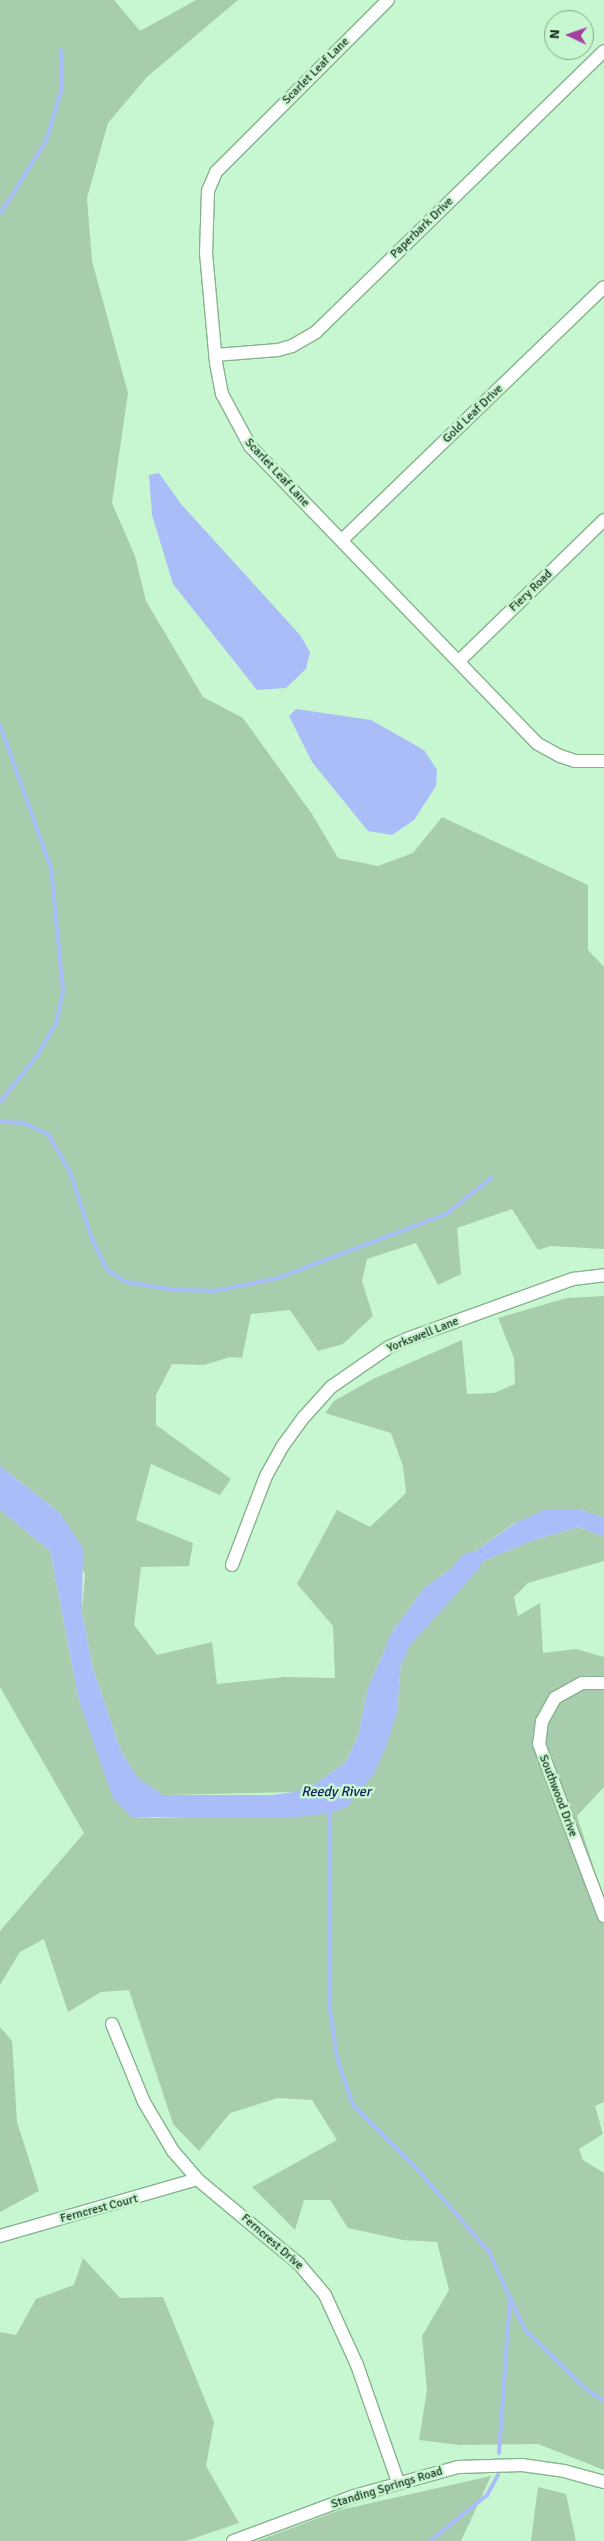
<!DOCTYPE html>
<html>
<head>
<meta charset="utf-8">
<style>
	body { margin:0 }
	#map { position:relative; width:604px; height:2541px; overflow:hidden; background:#c7f7d0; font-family:Signika,sans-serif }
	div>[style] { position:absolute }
	.green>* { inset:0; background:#a7cdad }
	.water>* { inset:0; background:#aabdf8 }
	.stream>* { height:4px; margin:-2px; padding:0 2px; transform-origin:2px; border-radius:2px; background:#aabdf8 }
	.river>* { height:21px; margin:-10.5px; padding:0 10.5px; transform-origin:10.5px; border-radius:10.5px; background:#aabdf8 }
	.roads { filter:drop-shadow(1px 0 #86b38e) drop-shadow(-1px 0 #86b38e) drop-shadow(0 1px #86b38e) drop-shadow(0 -1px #86b38e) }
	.minor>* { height:12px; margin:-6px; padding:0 6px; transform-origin:6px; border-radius:6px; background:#fff }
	span { translate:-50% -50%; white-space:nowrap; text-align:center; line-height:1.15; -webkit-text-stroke:5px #c7f7d0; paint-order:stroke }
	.street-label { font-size:12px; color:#1b2e1f }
	.water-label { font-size:14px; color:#152062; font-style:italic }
	.north { position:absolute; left:544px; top:10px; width:50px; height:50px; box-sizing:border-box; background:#c7f7d0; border:1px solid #82a789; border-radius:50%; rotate:273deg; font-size:14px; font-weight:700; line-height:20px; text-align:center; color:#1b2e1f }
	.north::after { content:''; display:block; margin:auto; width:18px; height:22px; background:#a73fa1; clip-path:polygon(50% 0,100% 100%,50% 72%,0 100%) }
</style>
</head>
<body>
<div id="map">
	<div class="green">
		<i style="clip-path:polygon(0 0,114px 0,140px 31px,196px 0,238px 0,147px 77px,108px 123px,87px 198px,92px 261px,128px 393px,112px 503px,135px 556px,146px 601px,203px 697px,243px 718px,312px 814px,338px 858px,378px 866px,413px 853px,442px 817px,588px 885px,588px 950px,604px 967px,604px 1249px,551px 1246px,538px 1250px,512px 1209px,457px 1228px,461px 1274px,438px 1285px,416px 1243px,367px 1259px,362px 1281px,373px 1316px,343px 1344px,318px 1351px,290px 1310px,251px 1314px,242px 1358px,230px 1357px,204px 1365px,172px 1364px,156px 1395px,156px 1425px,231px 1479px,220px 1495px,151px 1464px,136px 1520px,193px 1543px,189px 1566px,141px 1567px,134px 1625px,157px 1655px,212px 1642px,217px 1684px,284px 1677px,335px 1678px,333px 1626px,297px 1584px,337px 1510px,370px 1527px,406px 1493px,403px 1466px,391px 1433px,325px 1413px,334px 1401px,373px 1379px,462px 1340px,467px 1394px,494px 1393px,515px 1384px,514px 1358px,498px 1318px,567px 1298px,604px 1296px,604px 1518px,579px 1509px,514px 1523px,424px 1588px,394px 1629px,386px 1647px,368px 1687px,358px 1736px,345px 1763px,315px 1784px,295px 1792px,163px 1795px,138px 1778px,121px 1751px,93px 1669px,82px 1612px,85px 1575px,60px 1513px,0 1466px)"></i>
		<i style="clip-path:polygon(0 1510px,50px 1551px,79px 1701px,131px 1817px,156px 1818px,330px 1813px,397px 1712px,401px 1662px,410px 1630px,424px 1604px,486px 1560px,534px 1540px,579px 1527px,604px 1537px,604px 1561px,528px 1583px,514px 1597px,518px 1616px,540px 1603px,543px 1653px,576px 1649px,604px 1657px,604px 1787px,577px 1816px,604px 1899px,604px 2102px,595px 2106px,603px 2134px,579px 2149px,583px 2160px,604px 2173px,604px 2470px,538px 2444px,459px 2445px,419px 2440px,427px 2390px,422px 2336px,449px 2290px,437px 2242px,403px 2240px,348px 2228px,330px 2200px,304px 2200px,295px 2230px,252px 2187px,337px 2140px,312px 2100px,278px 2098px,230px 2113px,199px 2151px,173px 2124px,129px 1990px,101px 1992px,68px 2012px,44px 1939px,20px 1952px,0 1985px,0 1931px,84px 1833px,0 1687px)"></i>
		<i style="clip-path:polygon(0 2027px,12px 2041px,17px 2122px,39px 2191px,0 2212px)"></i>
		<i style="clip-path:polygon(83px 2258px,120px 2298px,163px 2297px,214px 2422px,206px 2466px,239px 2523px,186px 2541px,0 2541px,0 2332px,16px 2335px,36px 2299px,74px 2285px)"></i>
		<i style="clip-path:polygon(491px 2476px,461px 2541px,257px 2541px,340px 2510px)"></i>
		<i style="clip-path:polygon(538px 2487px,566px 2494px,576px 2541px,531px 2541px)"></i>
	</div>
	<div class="water">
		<i style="clip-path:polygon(159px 473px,181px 504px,300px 635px,310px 652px,306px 669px,286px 688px,257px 690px,173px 584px,152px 515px,149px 475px)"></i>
		<i style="clip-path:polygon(296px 709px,371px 720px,424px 750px,437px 770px,436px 786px,414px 820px,392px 835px,368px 831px,312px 762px,289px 716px)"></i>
		<i style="clip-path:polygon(0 1466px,60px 1513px,83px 1548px,82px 1612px,93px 1669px,121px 1751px,138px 1778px,163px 1795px,272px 1795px,294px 1792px,315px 1784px,345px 1763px,358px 1736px,368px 1687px,386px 1647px,394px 1629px,424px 1588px,515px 1523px,546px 1509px,579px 1509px,604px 1518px,604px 1537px,579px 1527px,534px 1540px,486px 1560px,424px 1604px,410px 1630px,401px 1662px,397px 1712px,387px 1744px,374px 1774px,347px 1807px,330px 1813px,288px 1818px,131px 1817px,113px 1798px,79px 1701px,50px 1551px,0 1510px)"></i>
	</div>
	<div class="stream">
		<i style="left:0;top:214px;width:86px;rotate:-57.8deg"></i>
		<i style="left:46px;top:141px;width:55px;rotate:-73.2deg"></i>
		<i style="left:62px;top:88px;width:38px;rotate:-92deg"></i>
		<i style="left:0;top:725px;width:152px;rotate:70.4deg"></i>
		<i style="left:51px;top:868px;width:124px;rotate:84.4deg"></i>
		<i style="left:63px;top:991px;width:33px;rotate:102deg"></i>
		<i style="left:56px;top:1023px;width:38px;rotate:120deg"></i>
		<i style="left:37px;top:1056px;width:59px;rotate:128.8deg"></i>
		<i style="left:0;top:1122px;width:24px;rotate:2deg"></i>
		<i style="left:24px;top:1123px;width:26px;rotate:25deg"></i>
		<i style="left:48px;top:1134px;width:44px;rotate:59.9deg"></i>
		<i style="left:70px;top:1172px;width:71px;rotate:71.8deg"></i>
		<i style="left:92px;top:1239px;width:34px;rotate:64deg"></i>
		<i style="left:107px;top:1270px;width:22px;rotate:32deg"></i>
		<i style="left:126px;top:1282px;width:50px;rotate:9.3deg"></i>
		<i style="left:175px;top:1290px;width:39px;rotate:1deg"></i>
		<i style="left:214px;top:1291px;width:65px;rotate:-11.5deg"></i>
		<i style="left:278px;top:1278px;width:180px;rotate:-20.9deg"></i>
		<i style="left:446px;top:1214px;width:58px;rotate:-38.7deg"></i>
		<i style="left:330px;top:1809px;width:200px;rotate:90deg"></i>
		<i style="left:330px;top:2009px;width:49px;rotate:81.9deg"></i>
		<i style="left:337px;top:2058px;width:50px;rotate:71.2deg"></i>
		<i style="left:353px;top:2105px;width:92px;rotate:45deg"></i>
		<i style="left:418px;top:2170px;width:108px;rotate:49.1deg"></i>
		<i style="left:489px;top:2252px;width:86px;rotate:65.2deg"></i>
		<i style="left:525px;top:2330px;width:86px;rotate:44.1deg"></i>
		<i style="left:587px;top:2390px;width:20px;rotate:33deg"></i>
		<i style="left:499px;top:2453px;width:152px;rotate:-85.9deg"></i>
		<i style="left:430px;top:2541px;width:73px;rotate:-38.9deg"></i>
		<i style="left:487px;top:2495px;width:23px;rotate:-61deg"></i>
	</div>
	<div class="river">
		<i style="left:396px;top:1652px;width:9px;rotate:-84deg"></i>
		<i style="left:397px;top:1643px;width:109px;rotate:-48deg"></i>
	</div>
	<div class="roads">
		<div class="minor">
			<i style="left:388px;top:0;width:243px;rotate:135deg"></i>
			<i style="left:216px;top:172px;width:21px;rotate:113deg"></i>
			<i style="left:208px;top:191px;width:62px;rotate:91.8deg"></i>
			<i style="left:206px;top:253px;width:110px;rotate:84.8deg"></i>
			<i style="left:216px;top:363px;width:32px;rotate:79deg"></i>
			<i style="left:222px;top:394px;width:59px;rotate:61.7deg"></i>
			<i style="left:250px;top:446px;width:414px;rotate:46deg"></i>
			<i style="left:538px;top:744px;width:25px;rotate:29deg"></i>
			<i style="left:560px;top:756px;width:16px;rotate:18deg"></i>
			<i style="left:575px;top:761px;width:29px"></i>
			<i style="left:215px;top:355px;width:63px;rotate:-4.5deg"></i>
			<i style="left:278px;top:350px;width:15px;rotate:-16deg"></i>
			<i style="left:292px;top:346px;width:28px;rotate:-30deg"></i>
			<i style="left:316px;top:332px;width:402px;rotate:-44.3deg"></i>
			<i style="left:342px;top:540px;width:364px;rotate:-44deg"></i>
			<i style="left:459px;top:661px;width:202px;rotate:-44.2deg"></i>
			<i style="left:232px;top:1565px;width:95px;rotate:-69.1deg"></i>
			<i style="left:266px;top:1476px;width:33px;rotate:-61deg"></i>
			<i style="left:282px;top:1447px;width:37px;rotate:-54deg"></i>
			<i style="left:304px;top:1417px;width:40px;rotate:-48deg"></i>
			<i style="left:331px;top:1387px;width:70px;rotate:-34.6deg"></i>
			<i style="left:389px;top:1347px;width:20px;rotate:-24deg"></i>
			<i style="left:407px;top:1339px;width:177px;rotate:-19.9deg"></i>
			<i style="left:573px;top:1279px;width:31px;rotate:-7deg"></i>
			<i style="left:604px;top:1683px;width:22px;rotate:180deg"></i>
			<i style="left:582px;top:1683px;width:31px;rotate:151deg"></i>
			<i style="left:555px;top:1698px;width:26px;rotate:119deg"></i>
			<i style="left:542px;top:1721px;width:23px;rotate:97deg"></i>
			<i style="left:539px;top:1744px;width:184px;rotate:69.3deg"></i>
			<i style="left:112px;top:2024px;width:84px;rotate:67.7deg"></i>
			<i style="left:144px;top:2102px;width:57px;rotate:59.4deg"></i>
			<i style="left:173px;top:2151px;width:37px;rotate:49deg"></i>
			<i style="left:197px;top:2179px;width:133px;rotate:39.8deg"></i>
			<i style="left:299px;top:2264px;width:40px;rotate:50deg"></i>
			<i style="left:325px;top:2295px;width:77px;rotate:65.4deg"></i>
			<i style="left:357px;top:2365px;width:124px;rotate:70.7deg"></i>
			<i style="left:0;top:2236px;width:205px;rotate:-16.1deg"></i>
			<i style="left:233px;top:2541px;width:129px;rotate:-20.4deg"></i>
			<i style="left:354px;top:2496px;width:108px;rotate:-15.6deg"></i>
			<i style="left:458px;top:2467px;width:64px;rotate:-1.8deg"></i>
			<i style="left:522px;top:2465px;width:42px;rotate:8.1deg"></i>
			<i style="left:564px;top:2471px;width:41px;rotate:15.4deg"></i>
		</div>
	</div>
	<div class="street-label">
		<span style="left:316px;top:71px;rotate:-45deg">Scarlet Leaf Lane</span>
		<span style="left:422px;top:228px;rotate:-44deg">Paperbark Drive</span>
		<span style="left:473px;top:414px;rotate:-44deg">Gold Leaf Drive</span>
		<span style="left:277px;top:473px;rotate:47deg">Scarlet Leaf Lane</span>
		<span style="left:531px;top:591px;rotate:-44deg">Fiery Road</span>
		<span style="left:423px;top:1335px;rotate:-22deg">Yorkswell Lane</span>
		<span style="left:558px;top:1796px;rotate:69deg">Southwood Drive</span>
		<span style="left:99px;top:2209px;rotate:-15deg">Ferncrest Court</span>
		<span style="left:272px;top:2242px;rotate:41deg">Ferncrest Drive</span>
		<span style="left:387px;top:2488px;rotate:-17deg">Standing Springs Road</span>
	</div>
	<div class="water-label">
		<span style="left:336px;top:1792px">Reedy River</span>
	</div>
	<div class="north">N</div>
</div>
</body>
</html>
